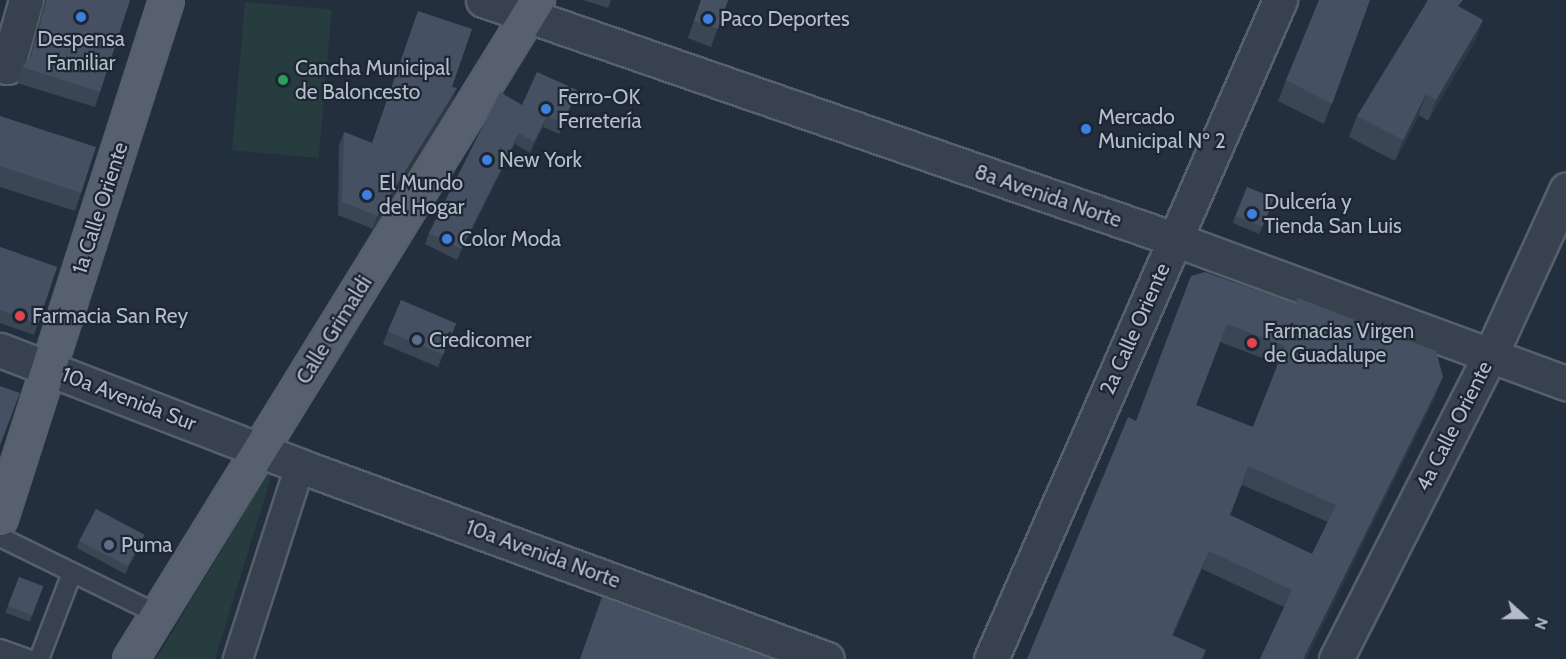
<!DOCTYPE html>
<html>
<head>
<meta charset="utf-8">
<style>
	body { margin:0 }
	#map { position:relative; width:1566px; height:659px; overflow:hidden; background:#242f3e; font-family:Cabin,sans-serif }
	div>[style] { position:absolute }
	.green>* { inset:0; background:#263c3f; transform-origin:0 0 }
	.roads { filter:drop-shadow(2px 0 #565f6c) drop-shadow(-2px 0 #565f6c) drop-shadow(0 2px #565f6c) drop-shadow(0 -2px #565f6c) }
	.service>* { height:18px; margin:-9px; padding:0 9px; transform-origin:9px; border-radius:9px; background:#38414e }
	.pedestrian>* { height:28px; margin:-14px; padding:0 14px; transform-origin:14px; border-radius:14px; background:#38414e }
	.minor>* { height:33px; margin:-16.5px; padding:0 16.5px; transform-origin:16.5px; border-radius:16.5px; background:#38414e }
	.tertiary>* { height:33px; margin:-16.5px; padding:0 16.5px; transform-origin:16.5px; border-radius:16.5px; background:#38414e }
	.primary>* { height:33px; margin:-16.5px; padding:0 16.5px; transform-origin:16.5px; border-radius:16.5px; background:#56606e }
	.wall>* { inset:0; background:#3b4654; transform-origin:0 0 }
	.shaded-wall>* { inset:0; background:#303945 }
	.building>* { inset:0; background:#455162; transform-origin:0 0 }
	.dots>* { width:16px; height:16px; translate:-50% -50%; box-sizing:border-box; border:3px solid #1d2633; border-radius:50% }
	span { translate:-50% -50%; white-space:nowrap; text-align:center; line-height:1.15; -webkit-text-stroke:4.5px #1d2633; paint-order:stroke }
	.poi-label { font-size:21px; color:#b4bcc9 }
	.left { translate:0 -50%; text-align:left }
	.street-label { font-size:21px; color:#b4bcc9 }
	.north { position:absolute; left:1494px; top:587px; width:60px; height:60px; -webkit-text-stroke:4px #1d2633; paint-order:stroke; rotate:111deg; font-size:16px; font-weight:700; line-height:24px; text-align:center; color:#b4bcc9 }
	.north::after { content:''; display:block; margin:auto; width:21px; height:27px; background:#b4bcc9; clip-path:polygon(50% 0,100% 100%,50% 72%,0 100%) }
</style>
</head>
<body>
<div id="map">
	<div class="green">
		<i style="left:245px;top:2px;width:87px;height:149px;rotate:5deg"></i>
		<i style="clip-path:polygon(277px 458px,215px 659px,156px 659px)"></i>
	</div>
	<div class="roads">
		<div class="service">
			<i style="left:0;top:537px;width:175px;rotate:26.1deg"></i>
			<i style="left:0;top:649px;width:30px;rotate:20deg"></i>
			<i style="left:39px;top:659px;width:92px;rotate:-69deg"></i>
		</div>
		<div class="pedestrian">
			<i style="left:238px;top:659px;width:203px;rotate:-72.2deg"></i>
		</div>
		<div class="minor">
			<i style="left:0;top:65px;width:7px;rotate:16deg"></i>
			<i style="left:7px;top:67px;width:70px;rotate:-74.2deg"></i>
			<i style="left:0;top:350px;width:322px;rotate:21.1deg"></i>
			<i style="left:300px;top:466px;width:561px;rotate:20.11deg"></i>
			<i style="left:991px;top:659px;width:720px;rotate:-66.32deg"></i>
			<i style="left:1336px;top:659px;width:340px;rotate:-63.1deg"></i>
			<i style="left:1490px;top:356px;width:183px;rotate:-65.4deg"></i>
		</div>
		<div class="tertiary">
			<i style="left:483px;top:0;width:731px;rotate:19.08deg"></i>
			<i style="left:1174px;top:239px;width:418px;rotate:20.2deg"></i>
		</div>
		<div class="primary">
			<i style="left:0;top:518px;width:544px;rotate:-72.23deg"></i>
			<i style="left:130px;top:659px;width:775px;rotate:-58.3deg"></i>
		</div>
	</div>
	<div class="wall">
		<i style="clip-path:polygon(45px 0,130px 0,95px 107px,17px 83px,22px 67px,29px 59px)"></i>
		<i style="clip-path:polygon(583px 0,611px 0,608px 8px)"></i>
		<i style="clip-path:polygon(701px 0,728px 0,711px 47px,688px 38px)"></i>
		<i style="clip-path:polygon(1460px 7px,1483px 20px,1475px 41px,1428px 121px,1419px 115px,1395px 161px,1349px 137px,1357px 116px)"></i>
		<i style="clip-path:polygon(1366px 11px,1324px 124px,1278px 101px,1286px 80px)"></i>
		<i style="clip-path:polygon(452px 87px,452px 102px,373px 229px,338px 215px,339px 145px,344px 132px,372px 143px)"></i>
		<i style="clip-path:polygon(573px 102px,559px 134px,543px 127px,530px 153px,515px 144px,457px 260px,425px 244px,429px 233px,522px 105px)"></i>
		<i style="clip-path:polygon(0 116px,81px 193px,75px 211px,0 187px)"></i>
		<i style="clip-path:polygon(1272px 205px,1259px 234px,1233px 223px,1235px 216px)"></i>
		<i style="clip-path:polygon(0 247px,57px 267px,34px 335px,0 323px)"></i>
		<i style="clip-path:polygon(evenodd,1191px 276px,1436px 395px,1306px 659px,1260px 659px,1284px 607px,1202px 569px,1173px 635px,1027px 659px,1136px 421px,1191px 276px,1220px 342px,1278px 364px,1253px 427px,1196px 405px,1220px 342px,1191px 276px,1242px 485px,1328px 522px,1312px 554px,1230px 515px,1242px 485px)"></i>
		<i style="clip-path:polygon(388px 331px,451px 336px,438px 367px,383px 344px)"></i>
		<i style="clip-path:polygon(79px 541px,142px 542px,125px 574px,77px 548px)"></i>
		<i style="left:19px;top:577px;width:26px;height:38px;rotate:21deg"></i>
	</div>
	<div class="shaded-wall">
		<i style="clip-path:polygon(1483px 20px,1475px 41px,1428px 121px,1436px 100px)"></i>
		<i style="clip-path:polygon(457px 88px,452px 102px,373px 229px,377px 216px)"></i>
		<i style="clip-path:polygon(577px 90px,573px 102px,559px 134px,563px 123px)"></i>
		<i style="clip-path:polygon(1426px 94px,1419px 115px,1395px 161px,1403px 140px)"></i>
		<i style="clip-path:polygon(547px 116px,543px 127px,530px 153px,534px 142px)"></i>
		<i style="clip-path:polygon(519px 133px,515px 144px,457px 260px,461px 249px)"></i>
		<i style="clip-path:polygon(1443px 377px,1436px 395px,1306px 659px,1303px 659px)"></i>
		<i style="clip-path:polygon(144px 535px,142px 542px,125px 574px,128px 567px)"></i>
		<i style="clip-path:polygon(1209px 551px,1202px 569px,1166px 653px,1172px 635px)"></i>
	</div>
	<div class="building">
		<i style="clip-path:polygon(47px 0,130px 0,100px 92px,22px 67px,31px 57px)"></i>
		<i style="clip-path:polygon(701px 0,728px 0,718px 29px,694px 21px)"></i>
		<i style="clip-path:polygon(1319px 0,1370px 0,1332px 104px,1286px 80px)"></i>
		<i style="clip-path:polygon(1428px 0,1463px 0,1458px 6px,1483px 20px,1436px 100px,1426px 94px,1403px 140px,1357px 116px)"></i>
		<i style="clip-path:polygon(418px 11px,472px 29px,452px 87px,457px 88px,377px 216px,342px 202px,344px 132px,372px 143px)"></i>
		<i style="clip-path:polygon(537px 72px,577px 90px,563px 123px,547px 116px,534px 142px,519px 133px,461px 249px,429px 233px,500px 92px,522px 105px)"></i>
		<i style="clip-path:polygon(0 116px,96px 147px,81px 193px,0 166px)"></i>
		<i style="left:1247px;top:187px;width:29px;height:31px;rotate:22deg"></i>
		<i style="clip-path:polygon(0 247px,57px 267px,38px 324px,0 310px)"></i>
		<i style="clip-path:polygon(evenodd,1205px 272px,1296px 304px,1298px 298px,1436px 351px,1443px 377px,1303px 659px,1260px 659px,1292px 590px,1209px 551px,1172px 635px,1206px 650px,1202px 659px,1027px 659px,1128px 417px,1136px 421px,1191px 276px,1205px 272px,1227px 324px,1285px 346px,1253px 427px,1196px 405px,1227px 324px,1205px 272px,1248px 466px,1336px 505px,1312px 554px,1230px 515px,1248px 466px)"></i>
		<i style="left:401px;top:300px;width:60px;height:34px;rotate:23deg"></i>
		<i style="clip-path:polygon(0 386px,20px 393px,0 445px)"></i>
		<i style="left:96px;top:509px;width:55px;height:36px;rotate:28deg"></i>
		<i style="left:19px;top:577px;width:26px;height:31px;rotate:21deg"></i>
		<i style="clip-path:polygon(602px 597px,771px 659px,580px 659px)"></i>
	</div>
	<div class="dots">
		<i style="left:81px;top:17px;background:#3f7fe0"></i>
		<i style="left:708px;top:19px;background:#3f7fe0"></i>
		<i style="left:283px;top:80px;background:#2e9e5b"></i>
		<i style="left:546px;top:109px;background:#3f7fe0"></i>
		<i style="left:1086px;top:129px;background:#3f7fe0"></i>
		<i style="left:487px;top:160px;background:#3f7fe0"></i>
		<i style="left:367px;top:195px;background:#3f7fe0"></i>
		<i style="left:1252px;top:214px;background:#3f7fe0"></i>
		<i style="left:447px;top:239px;background:#3f7fe0"></i>
		<i style="left:20px;top:316px;background:#e0444e"></i>
		<i style="left:417px;top:340px;background:#5c6f8a"></i>
		<i style="left:1252px;top:343px;background:#e0444e"></i>
		<i style="left:109px;top:545px;background:#5c6f8a"></i>
	</div>
	<div class="poi-label">
		<span class="left" style="left:720px;top:19px">Paco Deportes</span>
		<span style="left:81px;top:51px">Despensa<br>Familiar</span>
		<span class="left" style="left:295px;top:80px">Cancha Municipal<br>de Baloncesto</span>
		<span class="left" style="left:558px;top:109px">Ferro-OK<br>Ferretería</span>
		<span class="left" style="left:1098px;top:129px">Mercado<br>Municipal Nº 2</span>
		<span class="left" style="left:499px;top:160px">New York</span>
		<span class="left" style="left:379px;top:195px">El Mundo<br>del Hogar</span>
		<span class="left" style="left:1264px;top:214px">Dulcería y<br>Tienda San Luis</span>
		<span class="left" style="left:459px;top:239px">Color Moda</span>
		<span class="left" style="left:32px;top:316px">Farmacia San Rey</span>
		<span class="left" style="left:1264px;top:343px">Farmacias Virgen<br>de Guadalupe</span>
		<span class="left" style="left:429px;top:340px">Credicomer</span>
		<span class="left" style="left:121px;top:545px">Puma</span>
	</div>
	<div class="street-label">
		<span style="left:1048px;top:196px;rotate:19deg">8a Avenida Norte</span>
		<span style="left:100px;top:208px;rotate:-72deg">1a Calle Oriente</span>
		<span style="left:1135px;top:329px;rotate:-66deg">2a Calle Oriente</span>
		<span style="left:334px;top:330px;rotate:-58deg">Calle Grimaldi</span>
		<span style="left:129px;top:399px;rotate:21deg">10a Avenida Sur</span>
		<span style="left:1454px;top:426px;rotate:-63deg">4a Calle Oriente</span>
		<span style="left:543px;top:554px;rotate:20deg">10a Avenida Norte</span>
	</div>
	<div class="north">N</div>
</div>
</body>
</html>
